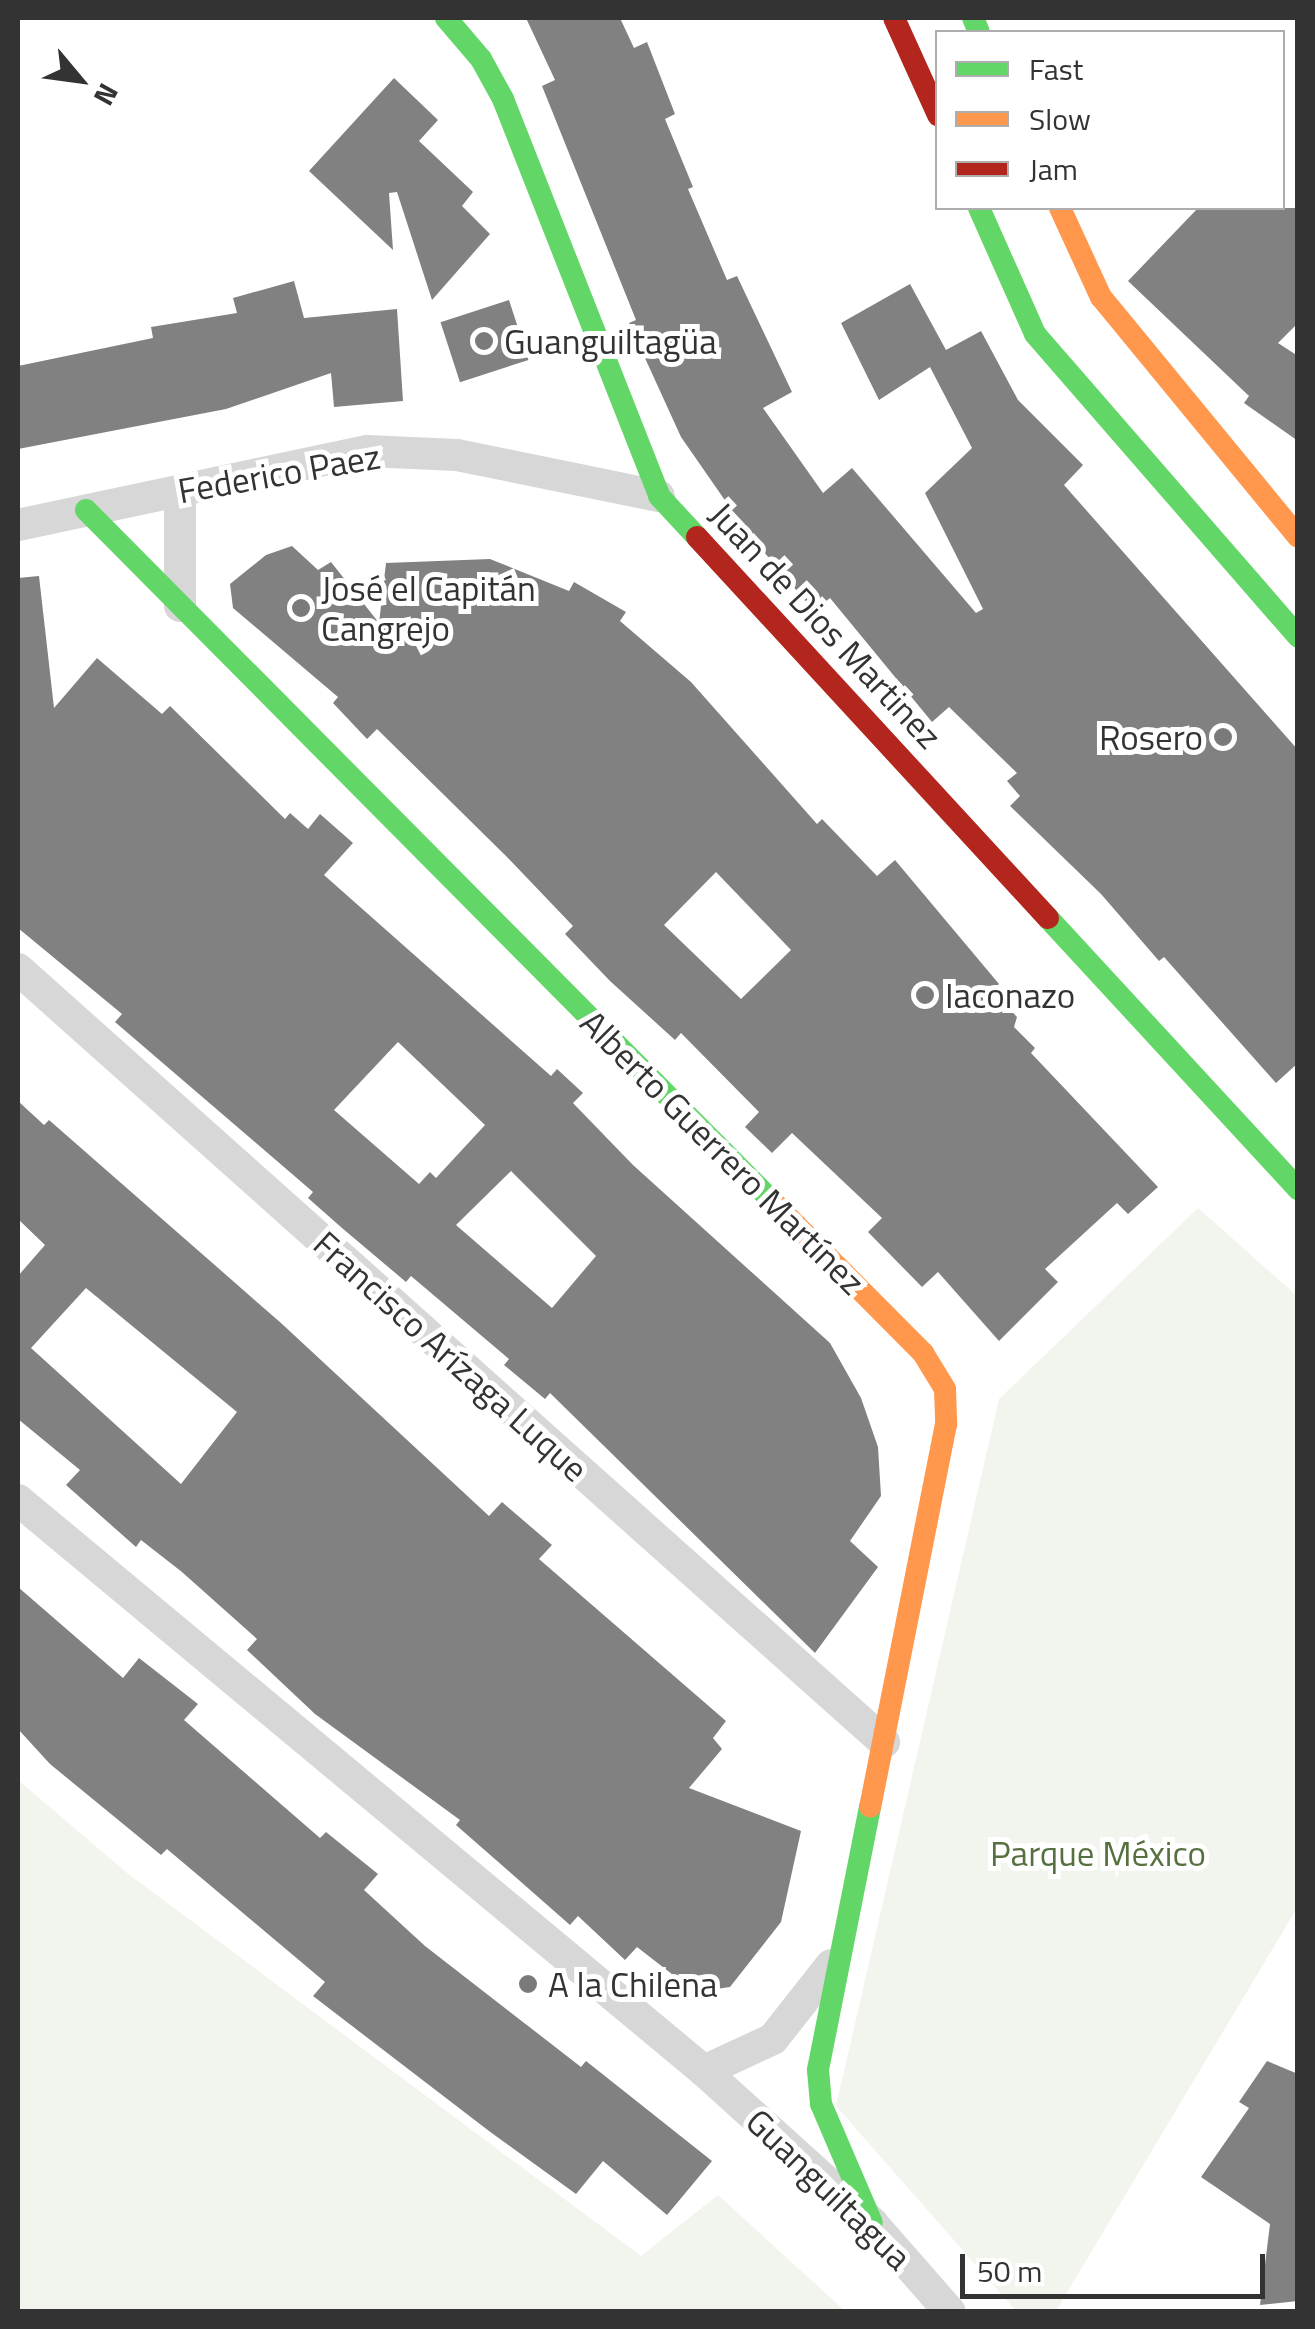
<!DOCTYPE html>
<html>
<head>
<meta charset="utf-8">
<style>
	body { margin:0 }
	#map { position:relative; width:1315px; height:2329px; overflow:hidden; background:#fff; font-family:"Titillium Web",sans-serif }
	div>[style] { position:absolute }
	.green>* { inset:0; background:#f1f5ed }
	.building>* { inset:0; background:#818181; transform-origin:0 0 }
	.street>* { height:32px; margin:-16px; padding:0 16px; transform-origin:16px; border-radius:16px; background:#d7d7d7 }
	.fast>* { height:22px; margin:-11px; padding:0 11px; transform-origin:11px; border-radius:11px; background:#63d668 }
	.slow>* { height:22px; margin:-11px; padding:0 11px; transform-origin:11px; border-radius:11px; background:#ff974d }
	.jam>* { height:22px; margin:-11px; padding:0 11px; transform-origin:11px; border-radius:11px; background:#b3261e }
	.dots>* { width:28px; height:28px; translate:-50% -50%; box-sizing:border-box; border:5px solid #fff; border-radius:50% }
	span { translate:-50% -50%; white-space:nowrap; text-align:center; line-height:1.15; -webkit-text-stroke:10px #fff; paint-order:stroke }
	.poi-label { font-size:35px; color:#333 }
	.left { translate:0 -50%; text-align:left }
	.right { translate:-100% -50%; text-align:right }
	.street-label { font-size:35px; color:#333 }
	.park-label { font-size:35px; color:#56703f }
	.frame { position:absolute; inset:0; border:20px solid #333; pointer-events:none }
	.legend { position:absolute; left:935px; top:30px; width:350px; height:180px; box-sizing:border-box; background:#fff; border:2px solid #adadad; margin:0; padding:12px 18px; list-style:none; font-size:30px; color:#333 }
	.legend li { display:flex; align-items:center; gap:20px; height:50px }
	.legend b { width:50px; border:2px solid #adadad }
	.north { position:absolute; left:30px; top:30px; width:100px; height:100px; -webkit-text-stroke:8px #fff; paint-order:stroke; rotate:119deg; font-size:28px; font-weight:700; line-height:40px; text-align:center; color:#333 }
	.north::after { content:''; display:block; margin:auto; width:35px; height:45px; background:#333; clip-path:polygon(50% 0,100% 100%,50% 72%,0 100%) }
	.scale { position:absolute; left:960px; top:2254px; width:305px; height:45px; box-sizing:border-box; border:5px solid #333; border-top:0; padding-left:12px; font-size:30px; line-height:35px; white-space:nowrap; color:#333; -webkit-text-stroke:8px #fff; paint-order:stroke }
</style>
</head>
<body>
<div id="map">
	<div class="green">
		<i style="clip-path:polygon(1198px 1208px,1297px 1296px,1297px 1908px,1056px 2311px,1016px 2311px,836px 2106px,999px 1399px)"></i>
		<i style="clip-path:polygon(18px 1780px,127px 1873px,641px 2256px,718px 2195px,845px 2311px,18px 2311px)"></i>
	</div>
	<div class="building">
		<i style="clip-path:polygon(526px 18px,620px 18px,634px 48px,647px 42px,675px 114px,665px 119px,693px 187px,688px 189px,727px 280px,737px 276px,792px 392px,763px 408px,823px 493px,852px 468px,976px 613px,983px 609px,925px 493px,972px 448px,930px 367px,879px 400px,841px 323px,910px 284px,946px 350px,981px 331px,1018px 400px,1083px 465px,1064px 485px,1298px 750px,1298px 1063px,1276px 1083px,1164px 957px,1159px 961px,1101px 894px,1010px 806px,1020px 796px,1007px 781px,1017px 773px,949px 707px,932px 722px,830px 598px,814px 611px,747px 532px,681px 437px,629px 323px,636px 320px,542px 86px,555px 80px)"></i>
		<i style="clip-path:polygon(394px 78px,438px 120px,419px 141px,473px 192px,462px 206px,490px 234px,432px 300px,397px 192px,389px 193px,393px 250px,309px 171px)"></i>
		<i style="clip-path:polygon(1198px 208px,1298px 208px,1298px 323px,1278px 343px,1298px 356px,1298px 441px,1244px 403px,1249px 396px,1128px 281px)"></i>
		<i style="clip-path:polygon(294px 281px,304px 318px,397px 309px,403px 401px,334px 407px,331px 373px,226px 409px,18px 449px,18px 366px,153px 338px,151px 327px,237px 313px,233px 298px)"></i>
		<i style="left:509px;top:300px;width:63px;height:72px;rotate:72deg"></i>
		<i style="clip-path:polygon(evenodd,292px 546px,318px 570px,331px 562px,379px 623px,386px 563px,490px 559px,569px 591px,574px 582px,626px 612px,620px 621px,691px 682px,817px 824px,822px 819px,877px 876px,895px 860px,999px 984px,992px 990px,1017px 1017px,1014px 1027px,1035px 1048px,1031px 1053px,1158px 1187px,1128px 1214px,1117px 1203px,1045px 1269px,1058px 1282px,999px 1341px,938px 1272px,922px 1287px,868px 1232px,882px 1218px,792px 1133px,772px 1153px,745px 1127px,759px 1112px,681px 1033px,675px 1040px,610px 981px,565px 934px,573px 926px,506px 856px,377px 729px,367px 739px,333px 703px,338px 697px,233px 608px,230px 584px,266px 555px,292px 546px,716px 872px,791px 950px,741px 999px,664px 925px,716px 872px)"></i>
		<i style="clip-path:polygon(evenodd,39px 576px,54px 708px,97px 658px,162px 714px,170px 706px,285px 819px,290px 813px,308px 829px,320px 814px,353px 843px,324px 875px,551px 1076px,557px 1069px,583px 1093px,573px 1103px,633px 1165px,830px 1343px,861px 1398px,878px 1447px,881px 1496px,850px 1541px,878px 1567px,815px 1653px,550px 1393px,545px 1399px,504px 1365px,509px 1359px,411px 1276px,406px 1282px,342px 1228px,308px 1198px,313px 1192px,115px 1022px,122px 1014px,18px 928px,18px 578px,39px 576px,398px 1042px,485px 1125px,436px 1178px,430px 1172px,419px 1184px,334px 1110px,398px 1042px,39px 576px,511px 1171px,596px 1256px,552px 1308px,456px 1225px,511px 1171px)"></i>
		<i style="clip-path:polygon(evenodd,18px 1101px,44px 1125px,49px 1120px,281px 1323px,489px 1516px,502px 1502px,552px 1545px,539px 1559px,726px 1721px,713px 1738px,722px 1749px,689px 1788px,801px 1831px,781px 1922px,730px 1987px,695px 1992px,637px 1947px,625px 1960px,578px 1916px,570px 1925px,456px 1825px,460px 1820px,315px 1714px,247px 1650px,257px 1639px,182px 1572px,141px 1540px,136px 1547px,66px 1485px,80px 1470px,18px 1419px,18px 1276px,45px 1245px,18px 1219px,18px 1101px,86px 1288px,237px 1412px,181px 1484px,31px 1348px,86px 1288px)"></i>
		<i style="clip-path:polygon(18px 1587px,123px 1678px,139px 1658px,198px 1704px,184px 1720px,320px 1838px,326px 1832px,378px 1874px,364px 1890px,425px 1946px,581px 2067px,586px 2061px,712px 2161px,667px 2215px,603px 2161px,576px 2194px,489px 2131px,313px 1996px,325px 1982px,167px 1849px,161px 1855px,50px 1764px,18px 1729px)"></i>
		<i style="clip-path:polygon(1267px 2061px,1298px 2074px,1298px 2301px,1260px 2305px,1270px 2224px,1201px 2177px,1249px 2108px,1239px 2102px)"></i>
	</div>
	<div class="street">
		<i style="left:180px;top:490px;width:116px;rotate:90deg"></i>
		<i style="left:18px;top:525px;width:357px;rotate:-12deg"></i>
		<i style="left:367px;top:451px;width:90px;rotate:2.5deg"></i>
		<i style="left:457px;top:455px;width:206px;rotate:11.5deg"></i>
		<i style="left:18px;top:969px;width:1161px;rotate:41.75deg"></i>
		<i style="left:18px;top:1500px;width:893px;rotate:39.77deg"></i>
		<i style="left:704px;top:2071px;width:227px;rotate:42.1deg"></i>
		<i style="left:872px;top:2223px;width:118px;rotate:48.8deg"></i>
		<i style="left:704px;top:2071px;width:76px;rotate:-24.9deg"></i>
		<i style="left:773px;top:2039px;width:94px;rotate:-51.9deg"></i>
	</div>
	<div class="fast">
		<i style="left:446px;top:18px;width:54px;rotate:49.5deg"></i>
		<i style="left:481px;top:59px;width:46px;rotate:61.2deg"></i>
		<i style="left:503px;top:99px;width:427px;rotate:68.5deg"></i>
		<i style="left:659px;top:496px;width:56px;rotate:47.2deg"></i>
		<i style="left:973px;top:18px;width:15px;rotate:67deg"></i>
		<i style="left:979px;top:208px;width:138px;rotate:66deg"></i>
		<i style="left:1035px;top:334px;width:401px;rotate:49deg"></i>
		<i style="left:86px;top:510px;width:979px;rotate:45.21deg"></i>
		<i style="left:1048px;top:918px;width:369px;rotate:47.3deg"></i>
		<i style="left:870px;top:1807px;width:268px;rotate:101.2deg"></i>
		<i style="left:818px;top:2070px;width:34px;rotate:85deg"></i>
		<i style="left:821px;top:2104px;width:129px;rotate:66.8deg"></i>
	</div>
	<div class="slow">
		<i style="left:1060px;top:208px;width:98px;rotate:65.3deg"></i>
		<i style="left:1101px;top:297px;width:310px;rotate:50.6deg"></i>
		<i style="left:776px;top:1205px;width:209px;rotate:45.2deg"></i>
		<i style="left:923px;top:1353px;width:42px;rotate:58.6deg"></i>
		<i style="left:945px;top:1389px;width:35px;rotate:88deg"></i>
		<i style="left:946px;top:1424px;width:390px;rotate:101.2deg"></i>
	</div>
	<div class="jam">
		<i style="left:894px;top:18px;width:107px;rotate:65.6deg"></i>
		<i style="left:697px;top:537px;width:518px;rotate:47.35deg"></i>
	</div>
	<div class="dots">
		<i style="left:484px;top:341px;background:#7a7a7a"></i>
		<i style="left:301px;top:608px;background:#7a7a7a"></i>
		<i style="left:1223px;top:737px;background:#7a7a7a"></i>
		<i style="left:925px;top:995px;background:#7a7a7a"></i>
		<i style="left:528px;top:1984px;background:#7a7a7a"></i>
	</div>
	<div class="poi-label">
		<span class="left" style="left:504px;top:341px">Guanguiltagüa</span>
		<span class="left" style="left:321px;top:608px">José el Capitán<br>Cangrejo</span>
		<span class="right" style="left:1203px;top:737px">Rosero</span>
		<span class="left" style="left:945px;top:995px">Iaconazo</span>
		<span class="left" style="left:548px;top:1984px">A la Chilena</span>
	</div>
	<div class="street-label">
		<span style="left:279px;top:473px;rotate:-10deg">Federico Paez</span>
		<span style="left:826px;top:625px;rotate:47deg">Juan de Dios Martinez</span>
		<span style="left:723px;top:1152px;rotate:45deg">Alberto Guerrero Martínez</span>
		<span style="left:451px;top:1356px;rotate:42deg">Francisco Arízaga Luque</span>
		<span style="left:829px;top:2189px;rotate:44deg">Guanguiltagua</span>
	</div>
	<div class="park-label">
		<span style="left:1098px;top:1853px">Parque México</span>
	</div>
	<div class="frame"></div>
	<ul class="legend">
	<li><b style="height:12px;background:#63d668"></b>Fast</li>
	<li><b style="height:12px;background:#ff974d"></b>Slow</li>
	<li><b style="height:12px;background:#b3261e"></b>Jam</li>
	</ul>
	<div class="north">N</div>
	<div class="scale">50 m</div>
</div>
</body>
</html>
